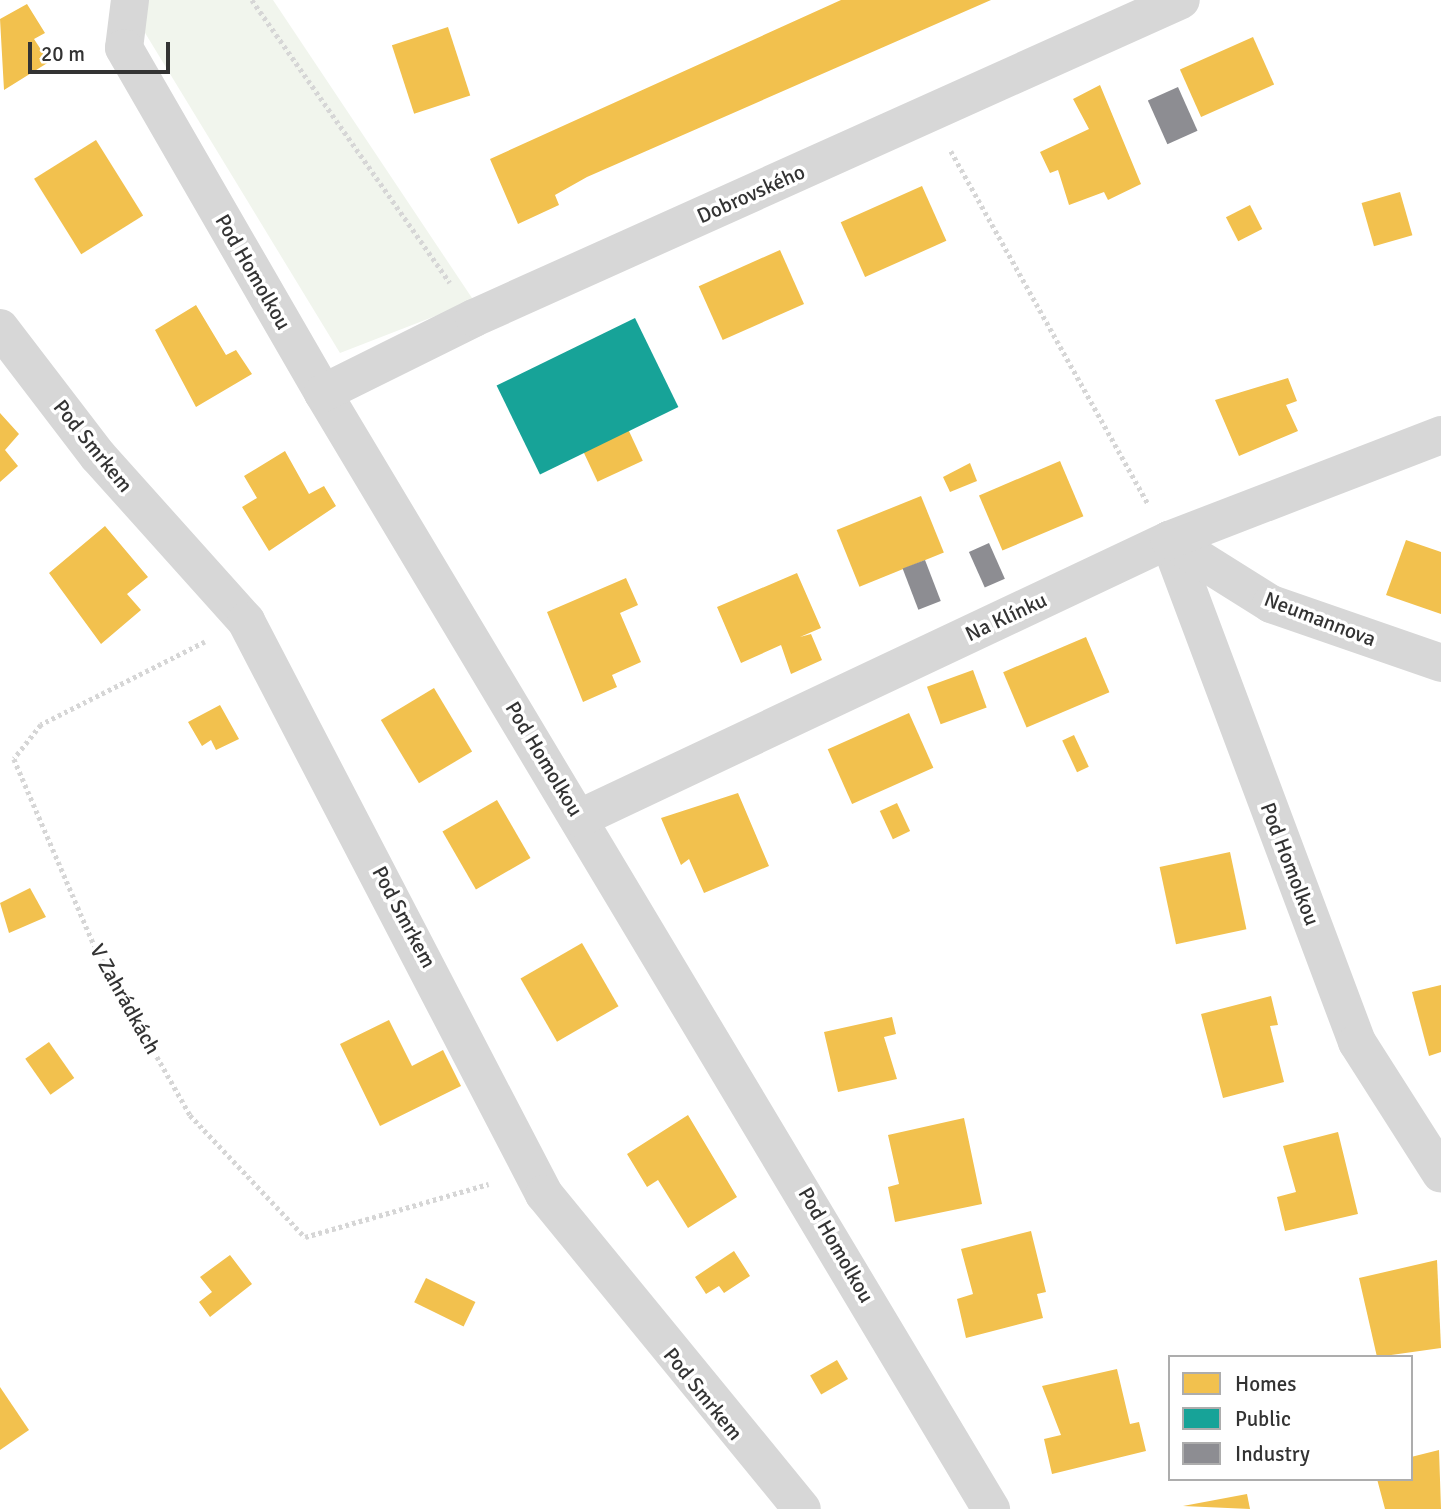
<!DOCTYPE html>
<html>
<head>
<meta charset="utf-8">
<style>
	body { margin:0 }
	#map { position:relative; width:1441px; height:1509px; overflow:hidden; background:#fff; font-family:Signika,sans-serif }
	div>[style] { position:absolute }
	.green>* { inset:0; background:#f1f5ed }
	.homes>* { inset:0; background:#f2c14e; transform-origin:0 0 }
	.public>* { inset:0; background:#17a398; transform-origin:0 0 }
	.industry>* { inset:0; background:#8d8d92; transform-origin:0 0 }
	.path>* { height:4.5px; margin-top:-2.25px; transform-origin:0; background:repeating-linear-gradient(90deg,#d6d6d6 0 3.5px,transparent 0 7px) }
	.minor>* { height:38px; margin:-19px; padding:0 19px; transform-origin:19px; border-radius:19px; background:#d7d7d7 }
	span { translate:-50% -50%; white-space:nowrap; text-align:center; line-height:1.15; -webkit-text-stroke:7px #fff; paint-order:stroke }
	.street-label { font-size:21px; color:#333 }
	.legend { position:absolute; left:1168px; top:1355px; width:245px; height:126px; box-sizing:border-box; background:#fff; border:2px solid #adadad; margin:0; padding:9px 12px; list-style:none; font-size:21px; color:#333 }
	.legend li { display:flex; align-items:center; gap:14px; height:35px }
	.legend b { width:35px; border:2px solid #adadad }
	.scale { position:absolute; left:28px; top:42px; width:142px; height:32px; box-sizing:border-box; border:4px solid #333; border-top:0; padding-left:9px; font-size:21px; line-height:24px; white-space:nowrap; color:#333; -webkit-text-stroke:5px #fff; paint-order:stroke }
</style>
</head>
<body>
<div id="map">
	<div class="green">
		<i style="clip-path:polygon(125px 0,273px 0,474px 301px,340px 353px)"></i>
	</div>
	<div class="homes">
		<i style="clip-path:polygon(841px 0,991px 0,587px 177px,555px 195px,559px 205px,518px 224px,490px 159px)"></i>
		<i style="clip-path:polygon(27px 4px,45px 33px,34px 39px,49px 62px,4px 90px,0 19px)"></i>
		<i style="left:448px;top:27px;width:72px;height:59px;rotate:72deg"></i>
		<i style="left:1253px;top:37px;width:52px;height:80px;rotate:66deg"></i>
		<i style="clip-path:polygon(1100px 85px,1141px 184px,1108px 200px,1104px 192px,1069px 205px,1058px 170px,1050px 173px,1040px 152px,1089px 129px,1073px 99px)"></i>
		<i style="left:96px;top:140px;width:89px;height:73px;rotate:58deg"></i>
		<i style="left:922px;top:186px;width:60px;height:89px;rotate:66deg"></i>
		<i style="left:1400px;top:192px;width:45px;height:40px;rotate:74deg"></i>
		<i style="left:1250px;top:205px;width:27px;height:27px;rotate:63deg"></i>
		<i style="left:780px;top:250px;width:59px;height:89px;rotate:66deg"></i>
		<i style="clip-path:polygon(196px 305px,226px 355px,236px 350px,252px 374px,196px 407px,155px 330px)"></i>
		<i style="clip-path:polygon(1288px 378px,1297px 401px,1286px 405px,1298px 431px,1239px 456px,1215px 400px)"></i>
		<i style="clip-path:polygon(0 413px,19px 434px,5px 450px,18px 466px,0 482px)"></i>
		<i style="left:628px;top:429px;width:35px;height:50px;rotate:65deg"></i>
		<i style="clip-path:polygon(285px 451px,309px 494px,324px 486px,336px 506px,269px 551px,242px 507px,257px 498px,244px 476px)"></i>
		<i style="left:1060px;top:461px;width:60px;height:88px;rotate:67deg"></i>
		<i style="clip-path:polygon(970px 463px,977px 481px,950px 492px,943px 477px)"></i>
		<i style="left:921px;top:496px;width:61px;height:91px;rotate:68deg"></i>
		<i style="clip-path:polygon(105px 526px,148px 577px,127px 594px,141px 610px,101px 644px,49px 573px)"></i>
		<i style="clip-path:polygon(1406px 540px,1441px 552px,1441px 614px,1386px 595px)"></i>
		<i style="clip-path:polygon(797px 573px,821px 628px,800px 637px,811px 634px,822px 660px,791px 674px,781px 645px,741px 663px,717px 607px)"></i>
		<i style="clip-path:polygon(626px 578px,638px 605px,620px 613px,641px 662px,612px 675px,617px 687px,583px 702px,547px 612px)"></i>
		<i style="left:1086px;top:637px;width:60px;height:90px;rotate:67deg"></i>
		<i style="left:973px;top:670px;width:40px;height:49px;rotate:70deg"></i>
		<i style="left:434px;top:688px;width:74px;height:62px;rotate:59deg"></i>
		<i style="clip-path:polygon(220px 705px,239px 739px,216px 750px,211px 740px,202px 746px,188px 722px)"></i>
		<i style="left:909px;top:713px;width:60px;height:89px;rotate:66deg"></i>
		<i style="left:1074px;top:735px;width:35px;height:13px;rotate:65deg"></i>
		<i style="clip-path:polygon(738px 793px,769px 866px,704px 893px,689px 859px,681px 865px,661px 818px)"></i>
		<i style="left:497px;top:800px;width:67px;height:63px;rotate:60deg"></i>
		<i style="left:897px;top:803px;width:31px;height:19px;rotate:65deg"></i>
		<i style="left:1230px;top:852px;width:79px;height:72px;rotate:78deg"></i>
		<i style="clip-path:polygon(30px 888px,46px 917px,9px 933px,0 903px)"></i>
		<i style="left:582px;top:943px;width:73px;height:71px;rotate:60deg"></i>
		<i style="clip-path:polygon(1441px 985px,1441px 1052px,1429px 1056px,1412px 992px)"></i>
		<i style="clip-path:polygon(1271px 996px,1278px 1025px,1270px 1026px,1284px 1082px,1223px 1098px,1201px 1014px)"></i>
		<i style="clip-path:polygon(892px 1017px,896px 1034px,884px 1037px,897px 1079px,838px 1092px,824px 1032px)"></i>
		<i style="clip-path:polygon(389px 1020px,412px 1066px,443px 1050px,461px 1086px,380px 1126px,340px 1044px)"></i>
		<i style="left:49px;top:1042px;width:44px;height:29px;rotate:55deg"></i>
		<i style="clip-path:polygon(688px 1115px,737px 1197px,688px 1228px,658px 1180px,647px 1187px,627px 1154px)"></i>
		<i style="clip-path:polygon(964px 1118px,982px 1204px,895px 1222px,888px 1187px,899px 1184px,888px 1135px)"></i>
		<i style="clip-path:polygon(1338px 1132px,1358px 1214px,1285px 1231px,1277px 1197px,1296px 1192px,1283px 1146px)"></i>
		<i style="clip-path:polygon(1031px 1231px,1046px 1292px,1037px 1294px,1043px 1318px,966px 1338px,957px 1299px,973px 1294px,961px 1249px)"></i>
		<i style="clip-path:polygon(734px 1251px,750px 1276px,724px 1293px,719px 1286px,706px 1294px,695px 1277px)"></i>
		<i style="clip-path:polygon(230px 1255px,252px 1284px,210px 1317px,199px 1302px,212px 1292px,200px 1277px)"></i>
		<i style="clip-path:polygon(1437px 1260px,1441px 1348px,1377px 1357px,1359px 1278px)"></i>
		<i style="left:426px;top:1278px;width:55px;height:27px;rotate:26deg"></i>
		<i style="left:837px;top:1360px;width:22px;height:31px;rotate:60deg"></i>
		<i style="clip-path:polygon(1117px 1369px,1130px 1424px,1139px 1422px,1146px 1451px,1052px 1474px,1044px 1439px,1061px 1435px,1042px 1386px)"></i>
		<i style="clip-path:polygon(0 1387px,29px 1430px,0 1450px)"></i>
		<i style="clip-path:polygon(1439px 1450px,1441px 1509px,1385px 1509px,1377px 1479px,1411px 1479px,1411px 1457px)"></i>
		<i style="clip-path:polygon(1247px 1494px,1250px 1509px,1183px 1506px)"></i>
	</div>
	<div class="public">
		<i style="left:635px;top:318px;width:99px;height:154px;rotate:64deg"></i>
	</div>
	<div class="industry">
		<i style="left:1178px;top:87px;width:48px;height:33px;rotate:66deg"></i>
		<i style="left:989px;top:543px;width:39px;height:22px;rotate:66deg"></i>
		<i style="left:925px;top:560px;width:44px;height:24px;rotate:69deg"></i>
	</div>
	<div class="path">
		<i style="left:252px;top:0;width:345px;rotate:55deg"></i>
		<i style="left:951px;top:151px;width:403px;rotate:60.8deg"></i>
		<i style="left:205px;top:642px;width:184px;rotate:153.2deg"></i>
		<i style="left:41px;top:725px;width:43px;rotate:128.5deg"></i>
		<i style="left:14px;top:759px;width:205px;rotate:66.7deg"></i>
		<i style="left:95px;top:947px;width:193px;rotate:60.5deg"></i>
		<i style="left:190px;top:1115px;width:168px;rotate:46.7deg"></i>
		<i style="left:305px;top:1237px;width:191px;rotate:-16.1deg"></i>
	</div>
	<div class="minor">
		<i style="left:130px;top:0;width:48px;rotate:97.1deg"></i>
		<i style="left:124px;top:48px;width:398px;rotate:60deg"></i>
		<i style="left:323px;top:393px;width:1301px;rotate:59.1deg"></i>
		<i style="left:0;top:328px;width:161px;rotate:52.6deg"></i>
		<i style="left:98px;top:456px;width:222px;rotate:48.1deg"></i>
		<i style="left:246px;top:621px;width:646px;rotate:62.52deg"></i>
		<i style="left:544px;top:1194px;width:407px;rotate:50.7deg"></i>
		<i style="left:323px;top:393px;width:169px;rotate:-26.4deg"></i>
		<i style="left:474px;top:318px;width:775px;rotate:-24.22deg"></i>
		<i style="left:1169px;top:540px;width:536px;rotate:69.47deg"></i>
		<i style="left:1357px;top:1042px;width:156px;rotate:57.5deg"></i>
		<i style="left:1169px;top:540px;width:120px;rotate:32.1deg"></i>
		<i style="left:1271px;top:604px;width:180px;rotate:19.1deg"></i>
		<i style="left:580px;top:818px;width:651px;rotate:-25.27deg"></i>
		<i style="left:1169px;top:540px;width:292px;rotate:-21.1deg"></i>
	</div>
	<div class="street-label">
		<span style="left:751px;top:194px;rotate:-24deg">Dobrovského</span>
		<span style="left:253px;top:272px;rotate:60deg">Pod Homolkou</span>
		<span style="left:93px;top:446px;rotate:51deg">Pod Smrkem</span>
		<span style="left:1006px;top:617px;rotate:-25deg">Na Klínku</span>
		<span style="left:1320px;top:619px;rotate:21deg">Neumannova</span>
		<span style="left:544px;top:759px;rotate:59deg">Pod Homolkou</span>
		<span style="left:1290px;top:864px;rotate:69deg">Pod Homolkou</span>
		<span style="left:404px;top:917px;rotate:62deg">Pod Smrkem</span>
		<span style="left:125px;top:999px;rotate:61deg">V Zahrádkách</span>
		<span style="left:836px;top:1245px;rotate:60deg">Pod Homolkou</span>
		<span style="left:703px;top:1394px;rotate:51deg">Pod Smrkem</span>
	</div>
	<ul class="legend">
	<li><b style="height:19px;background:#f2c14e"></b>Homes</li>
	<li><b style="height:19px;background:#17a398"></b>Public</li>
	<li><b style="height:19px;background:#8d8d92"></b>Industry</li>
	</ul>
	<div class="scale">20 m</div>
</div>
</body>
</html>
